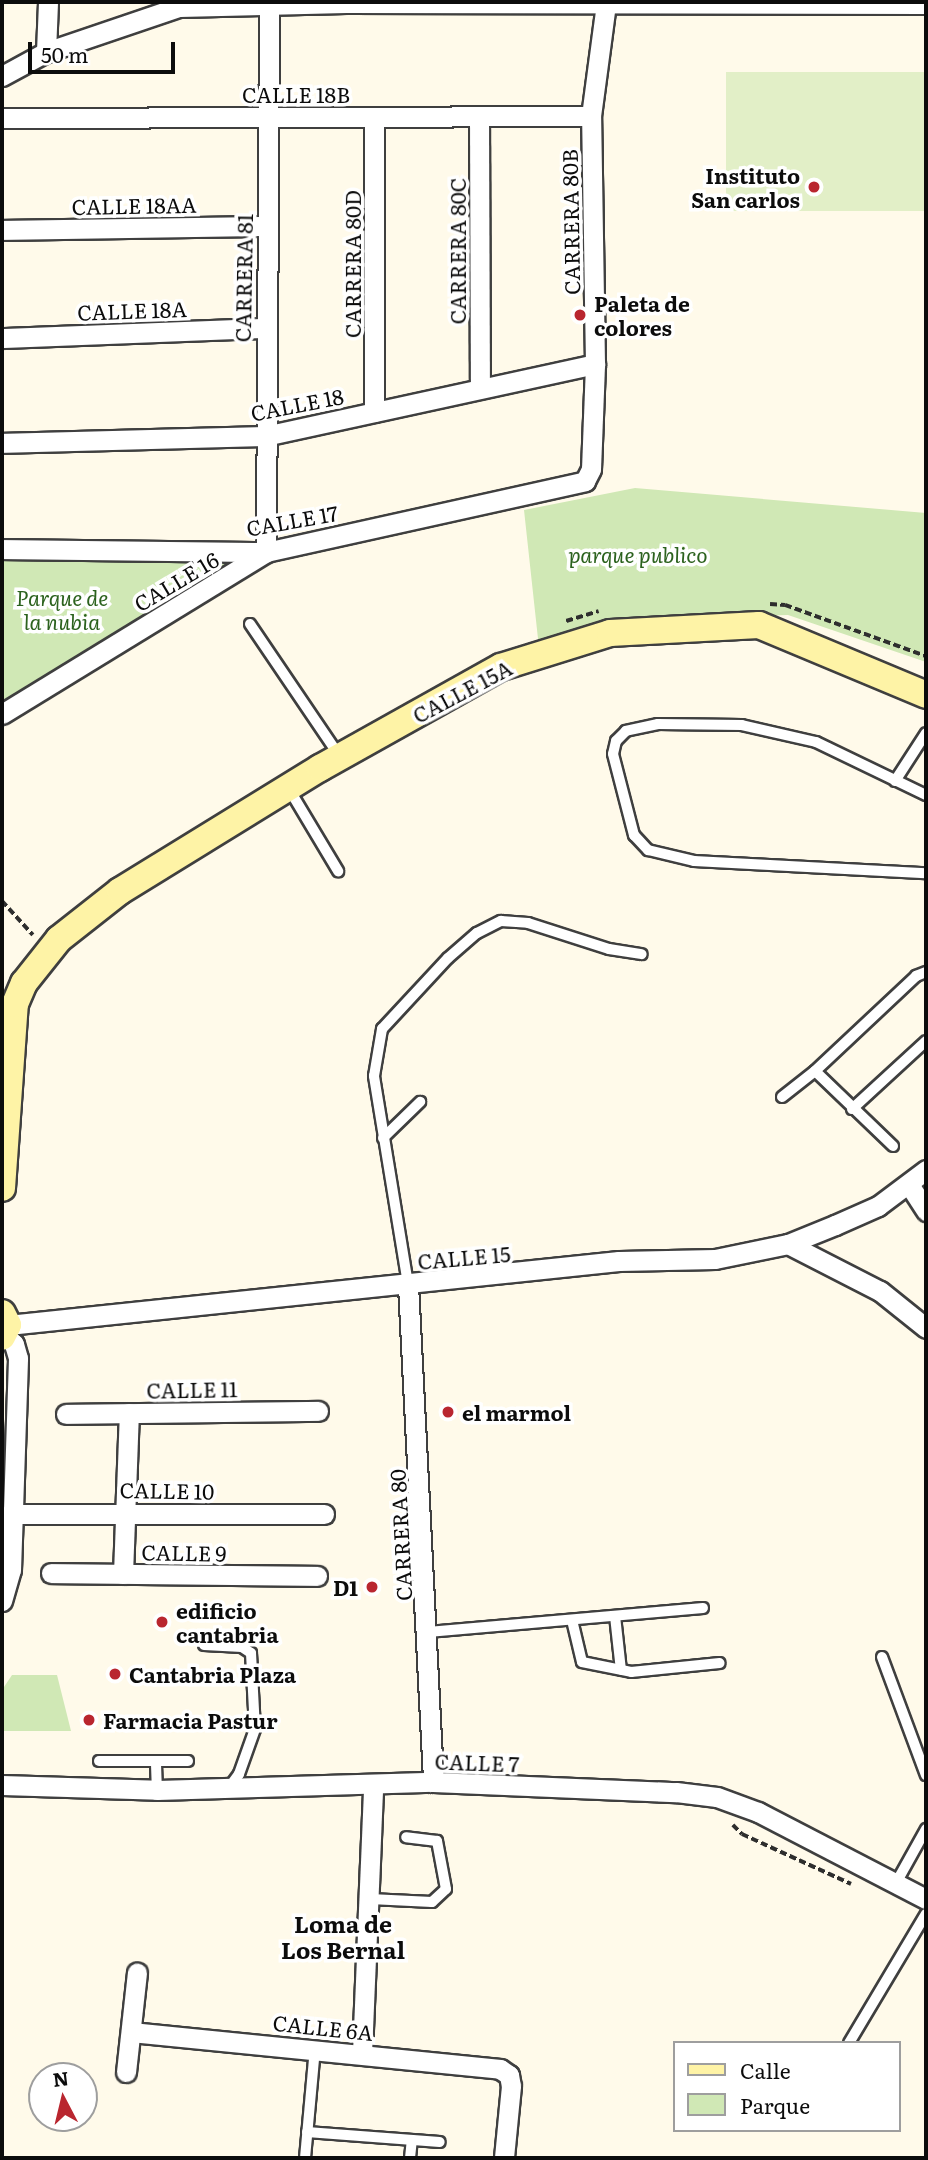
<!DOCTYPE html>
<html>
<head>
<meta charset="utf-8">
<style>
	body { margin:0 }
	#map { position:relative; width:928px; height:2160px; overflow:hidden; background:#fffaea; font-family:Literata,serif }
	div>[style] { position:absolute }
	.green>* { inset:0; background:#d0e8b5 }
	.pitch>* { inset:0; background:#e2efc7; transform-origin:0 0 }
	.path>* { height:3.5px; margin-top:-1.75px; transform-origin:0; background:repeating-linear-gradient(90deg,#2e2e2e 0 7px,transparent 0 10.5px) }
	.roads { filter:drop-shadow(2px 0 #3f3f3f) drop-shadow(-2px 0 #3f3f3f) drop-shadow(0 2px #3f3f3f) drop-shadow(0 -2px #3f3f3f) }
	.lane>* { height:10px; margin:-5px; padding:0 5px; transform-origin:5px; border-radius:5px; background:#fff }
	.street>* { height:19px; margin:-9.5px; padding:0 9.5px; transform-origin:9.5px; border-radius:9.5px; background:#fff }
	.secondary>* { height:26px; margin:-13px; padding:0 13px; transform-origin:13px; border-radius:13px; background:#fef3a6 }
	.dots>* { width:19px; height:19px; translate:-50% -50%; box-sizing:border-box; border:4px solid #fff; border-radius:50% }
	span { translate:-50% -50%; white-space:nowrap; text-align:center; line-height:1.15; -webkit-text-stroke:7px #fff; paint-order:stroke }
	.street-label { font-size:21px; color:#0c0c0c }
	.poi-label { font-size:21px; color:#0c0c0c; font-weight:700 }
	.right { translate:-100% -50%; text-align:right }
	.left { translate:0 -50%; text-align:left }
	.park-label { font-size:21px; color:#2c621e; font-style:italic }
	.neighbourhood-label { font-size:23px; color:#0c0c0c; font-weight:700 }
	.frame { position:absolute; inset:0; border:4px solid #0c0c0c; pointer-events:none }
	.legend { position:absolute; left:673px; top:2041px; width:228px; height:91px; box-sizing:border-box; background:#fff; border:2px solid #9e9e9e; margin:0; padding:9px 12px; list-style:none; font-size:21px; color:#0c0c0c }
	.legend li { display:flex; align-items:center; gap:14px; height:35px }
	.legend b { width:35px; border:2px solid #9e9e9e }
	.north { position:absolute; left:28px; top:2062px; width:70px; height:70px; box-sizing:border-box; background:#fff; border:2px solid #9e9e9e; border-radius:50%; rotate:353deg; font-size:19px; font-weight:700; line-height:28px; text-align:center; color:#0c0c0c }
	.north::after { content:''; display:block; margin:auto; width:24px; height:32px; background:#b9262f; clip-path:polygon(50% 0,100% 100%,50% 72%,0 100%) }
	.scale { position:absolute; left:28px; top:42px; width:147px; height:32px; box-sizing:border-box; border:4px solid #0c0c0c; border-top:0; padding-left:9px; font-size:21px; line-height:24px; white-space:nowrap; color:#0c0c0c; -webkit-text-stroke:5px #fff; paint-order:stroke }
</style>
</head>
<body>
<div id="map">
	<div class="green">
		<i style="clip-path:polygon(635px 488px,926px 513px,926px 662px,788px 615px,598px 621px,539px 648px,524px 510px)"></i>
		<i style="clip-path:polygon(2px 549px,266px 552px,2px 714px)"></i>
		<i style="clip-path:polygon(12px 1675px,57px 1675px,71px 1731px,2px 1731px,2px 1690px)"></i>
	</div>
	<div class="pitch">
		<i style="left:926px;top:72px;width:139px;height:200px;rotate:90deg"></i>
	</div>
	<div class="path">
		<i style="left:770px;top:604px;width:15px;rotate:4deg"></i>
		<i style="left:785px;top:605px;width:150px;rotate:19.9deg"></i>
		<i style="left:566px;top:621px;width:34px;rotate:-17deg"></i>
		<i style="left:2px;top:901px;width:46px;rotate:47.6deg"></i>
		<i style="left:733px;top:1825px;width:13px;rotate:45deg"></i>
		<i style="left:742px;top:1834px;width:120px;rotate:24.6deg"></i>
	</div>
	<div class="roads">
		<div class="lane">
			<i style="left:250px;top:624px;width:161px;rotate:55.9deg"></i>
			<i style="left:895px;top:781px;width:57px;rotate:-57.1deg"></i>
			<i style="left:289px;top:789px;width:96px;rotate:59.1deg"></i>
			<i style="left:926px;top:795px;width:122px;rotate:-154.3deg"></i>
			<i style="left:816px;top:742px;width:76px;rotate:-167.1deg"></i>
			<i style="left:742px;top:725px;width:84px;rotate:-179.3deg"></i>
			<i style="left:658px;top:724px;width:33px;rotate:168deg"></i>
			<i style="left:626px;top:731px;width:14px;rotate:135deg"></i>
			<i style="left:616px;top:741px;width:13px;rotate:103deg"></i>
			<i style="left:613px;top:754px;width:84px;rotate:75.5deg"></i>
			<i style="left:634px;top:835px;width:21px;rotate:47deg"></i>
			<i style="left:648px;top:850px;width:47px;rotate:13.4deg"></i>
			<i style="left:694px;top:861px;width:232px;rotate:3deg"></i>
			<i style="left:782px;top:1097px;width:42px;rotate:-38.2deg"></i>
			<i style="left:852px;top:1109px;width:100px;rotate:-42.6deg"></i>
			<i style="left:383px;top:1138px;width:52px;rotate:-44.2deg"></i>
			<i style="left:893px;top:1146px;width:108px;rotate:-136.1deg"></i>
			<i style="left:815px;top:1071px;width:139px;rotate:-43.2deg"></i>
			<i style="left:916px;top:976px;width:11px;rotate:-22deg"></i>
			<i style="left:408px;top:1284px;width:211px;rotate:-99.3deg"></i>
			<i style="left:374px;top:1076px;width:48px;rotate:-80.3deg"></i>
			<i style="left:382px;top:1029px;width:97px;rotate:-47.1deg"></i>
			<i style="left:448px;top:958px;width:38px;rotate:-41deg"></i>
			<i style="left:477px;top:933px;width:27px;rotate:-27deg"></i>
			<i style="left:501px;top:921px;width:27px;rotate:4deg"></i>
			<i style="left:528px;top:923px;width:85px;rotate:17.8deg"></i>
			<i style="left:609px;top:949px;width:33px;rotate:9deg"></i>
			<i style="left:615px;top:1616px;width:54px;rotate:83.7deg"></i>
			<i style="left:572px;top:1620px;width:43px;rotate:76.6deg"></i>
			<i style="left:582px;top:1662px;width:50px;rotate:11.5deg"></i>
			<i style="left:631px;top:1672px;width:89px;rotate:-5.8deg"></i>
			<i style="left:428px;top:1632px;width:276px;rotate:-5deg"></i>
			<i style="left:204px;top:1645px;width:38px;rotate:3deg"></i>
			<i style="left:242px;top:1647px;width:11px;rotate:34deg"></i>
			<i style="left:251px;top:1653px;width:76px;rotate:87deg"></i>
			<i style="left:255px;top:1729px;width:48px;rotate:109.6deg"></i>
			<i style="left:239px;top:1774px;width:17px;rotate:126deg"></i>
			<i style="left:882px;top:1657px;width:126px;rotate:69.6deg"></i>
			<i style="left:99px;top:1761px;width:89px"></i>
			<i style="left:156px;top:1764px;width:26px;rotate:88deg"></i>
			<i style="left:896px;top:1883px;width:62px;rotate:-60.9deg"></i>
			<i style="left:370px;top:1899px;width:62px;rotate:2.8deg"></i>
			<i style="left:432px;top:1902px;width:19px;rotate:-43deg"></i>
			<i style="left:446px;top:1889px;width:49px;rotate:-100.6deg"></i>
			<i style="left:437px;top:1841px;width:31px;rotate:-173deg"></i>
			<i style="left:849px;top:2043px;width:150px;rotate:-59.2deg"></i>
			<i style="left:307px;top:2132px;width:133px;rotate:4.3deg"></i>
			<i style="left:305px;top:2158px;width:110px;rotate:-84.8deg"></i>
			<i style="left:410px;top:2158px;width:18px;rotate:-84deg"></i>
		</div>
		<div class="street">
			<i style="left:46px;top:52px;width:50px;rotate:-87.7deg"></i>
			<i style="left:2px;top:76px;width:50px;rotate:-28.6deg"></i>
			<i style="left:46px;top:52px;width:140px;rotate:-18.7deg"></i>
			<i style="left:179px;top:7px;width:167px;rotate:-1.4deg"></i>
			<i style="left:346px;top:3px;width:580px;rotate:0.1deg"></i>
			<i style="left:374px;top:117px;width:295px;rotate:90deg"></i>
			<i style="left:479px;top:117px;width:269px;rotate:89.8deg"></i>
			<i style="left:2px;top:118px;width:589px;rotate:-0.19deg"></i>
			<i style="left:2px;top:230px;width:265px;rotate:-0.9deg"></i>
			<i style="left:2px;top:338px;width:263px;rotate:-2.2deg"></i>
			<i style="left:2px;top:443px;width:263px;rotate:-1.5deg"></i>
			<i style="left:265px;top:436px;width:338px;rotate:-12.3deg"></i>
			<i style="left:2px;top:549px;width:264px;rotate:0.7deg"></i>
			<i style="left:266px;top:552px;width:327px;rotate:-12.5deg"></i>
			<i style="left:585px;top:481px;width:13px;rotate:-63deg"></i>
			<i style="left:591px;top:469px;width:105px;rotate:-87.8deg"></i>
			<i style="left:595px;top:364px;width:248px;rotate:-90.9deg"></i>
			<i style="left:591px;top:116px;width:114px;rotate:-82.4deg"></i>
			<i style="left:2px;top:714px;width:310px;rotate:-31.5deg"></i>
			<i style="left:266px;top:552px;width:547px;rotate:-89.69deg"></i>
			<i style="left:910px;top:1186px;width:30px;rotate:57deg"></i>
			<i style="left:788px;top:1244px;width:103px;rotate:27.1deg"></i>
			<i style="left:880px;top:1291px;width:59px;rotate:38.8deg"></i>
			<i style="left:408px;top:1285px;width:498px;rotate:87.1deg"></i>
			<i style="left:8px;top:1325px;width:614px;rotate:-5.98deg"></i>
			<i style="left:619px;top:1261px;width:96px;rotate:-1.2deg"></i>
			<i style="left:715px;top:1259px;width:75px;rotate:-11.6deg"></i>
			<i style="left:788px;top:1244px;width:51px;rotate:-22deg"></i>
			<i style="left:835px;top:1225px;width:47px;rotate:-23.8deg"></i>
			<i style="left:878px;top:1206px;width:60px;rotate:-36.9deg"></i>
			<i style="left:66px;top:1414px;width:252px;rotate:-0.7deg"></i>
			<i style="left:10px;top:1514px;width:314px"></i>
			<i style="left:51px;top:1573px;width:266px;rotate:0.6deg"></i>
			<i style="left:123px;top:1574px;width:161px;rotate:-87.9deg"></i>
			<i style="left:2px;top:1601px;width:32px;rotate:-74deg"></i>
			<i style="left:11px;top:1570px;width:212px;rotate:-88.1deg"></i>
			<i style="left:18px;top:1358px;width:15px;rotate:-106deg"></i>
			<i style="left:14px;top:1344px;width:13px;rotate:-138deg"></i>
			<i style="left:2px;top:1785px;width:155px;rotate:1.8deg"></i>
			<i style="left:157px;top:1790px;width:276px;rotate:-1.7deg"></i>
			<i style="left:433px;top:1782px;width:243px;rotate:2.4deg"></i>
			<i style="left:676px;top:1792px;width:41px;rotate:7deg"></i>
			<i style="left:717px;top:1797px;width:44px;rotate:20.1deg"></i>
			<i style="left:758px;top:1812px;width:189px;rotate:27.4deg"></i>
			<i style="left:131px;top:2032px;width:371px;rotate:5.7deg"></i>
			<i style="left:500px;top:2069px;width:11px;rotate:34deg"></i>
			<i style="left:509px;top:2075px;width:11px;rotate:80deg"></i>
			<i style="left:511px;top:2086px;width:72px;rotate:95.6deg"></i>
			<i style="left:362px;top:2053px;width:268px;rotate:-87.6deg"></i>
			<i style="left:126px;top:2072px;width:100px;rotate:-83.7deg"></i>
		</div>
		<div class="secondary">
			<i style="left:2px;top:1188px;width:184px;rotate:-86deg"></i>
			<i style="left:15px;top:1004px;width:23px;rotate:-67deg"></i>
			<i style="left:24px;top:983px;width:56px;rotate:-51.5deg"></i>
			<i style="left:59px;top:939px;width:78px;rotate:-38.2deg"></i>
			<i style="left:120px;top:891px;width:235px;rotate:-31.6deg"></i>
			<i style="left:320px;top:768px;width:207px;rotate:-29.2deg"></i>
			<i style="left:501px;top:667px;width:114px;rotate:-17.3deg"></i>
			<i style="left:610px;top:633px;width:149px;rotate:-3.1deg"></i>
			<i style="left:759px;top:625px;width:181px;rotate:22.7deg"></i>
			<i style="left:2px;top:1313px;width:13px;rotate:63deg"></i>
			<i style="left:8px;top:1325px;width:13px;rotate:117deg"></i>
		</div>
	</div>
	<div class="dots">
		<i style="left:814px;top:187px;background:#b9262f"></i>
		<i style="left:580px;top:315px;background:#b9262f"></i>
		<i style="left:448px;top:1412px;background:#b9262f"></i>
		<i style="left:372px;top:1587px;background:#b9262f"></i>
		<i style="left:162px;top:1622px;background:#b9262f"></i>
		<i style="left:115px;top:1674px;background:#b9262f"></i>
		<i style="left:89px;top:1720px;background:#b9262f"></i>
	</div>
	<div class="street-label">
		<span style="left:296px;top:94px">CALLE 18B</span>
		<span style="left:134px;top:205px;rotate:-1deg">CALLE 18AA</span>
		<span style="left:570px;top:222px;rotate:-91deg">CARRERA 80B</span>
		<span style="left:457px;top:251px;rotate:-90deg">CARRERA 80C</span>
		<span style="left:352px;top:264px;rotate:-90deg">CARRERA 80D</span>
		<span style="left:243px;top:278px;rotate:-89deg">CARRERA 81</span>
		<span style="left:132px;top:310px;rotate:-2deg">CALLE 18A</span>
		<span style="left:297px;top:404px;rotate:-11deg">CALLE 18</span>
		<span style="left:292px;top:520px;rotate:-10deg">CALLE 17</span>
		<span style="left:176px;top:581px;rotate:-31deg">CALLE 16</span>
		<span style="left:462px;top:691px;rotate:-28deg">CALLE 15A</span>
		<span style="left:464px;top:1257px;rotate:-5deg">CALLE 15</span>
		<span style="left:192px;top:1389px;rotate:-1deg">CALLE 11</span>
		<span style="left:167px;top:1490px;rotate:1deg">CALLE 10</span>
		<span style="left:400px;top:1535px;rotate:-93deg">CARRERA 80</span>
		<span style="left:184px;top:1552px;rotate:1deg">CALLE 9</span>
		<span style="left:477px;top:1762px;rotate:2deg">CALLE 7</span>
		<span style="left:323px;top:2027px;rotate:6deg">CALLE 6A</span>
	</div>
	<div class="poi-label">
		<span class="right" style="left:800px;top:187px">Instituto<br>San carlos</span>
		<span class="left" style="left:594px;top:315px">Paleta de<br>colores</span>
		<span class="left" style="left:462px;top:1412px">el marmol</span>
		<span class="right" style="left:358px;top:1587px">D1</span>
		<span class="left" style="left:176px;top:1622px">edificio<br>cantabria</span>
		<span class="left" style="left:129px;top:1674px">Cantabria Plaza</span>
		<span class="left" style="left:103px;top:1720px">Farmacia Pastur</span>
	</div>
	<div class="park-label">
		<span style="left:638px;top:554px">parque publico</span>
		<span style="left:62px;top:609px">Parque de<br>la nubia</span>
	</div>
	<div class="neighbourhood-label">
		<span style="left:343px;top:1936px">Loma de<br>Los Bernal</span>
	</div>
	<div class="frame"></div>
	<ul class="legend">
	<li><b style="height:9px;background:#fef3a6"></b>Calle</li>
	<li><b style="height:19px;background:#d0e8b5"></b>Parque</li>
	</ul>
	<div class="north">N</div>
	<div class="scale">50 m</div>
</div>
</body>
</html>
